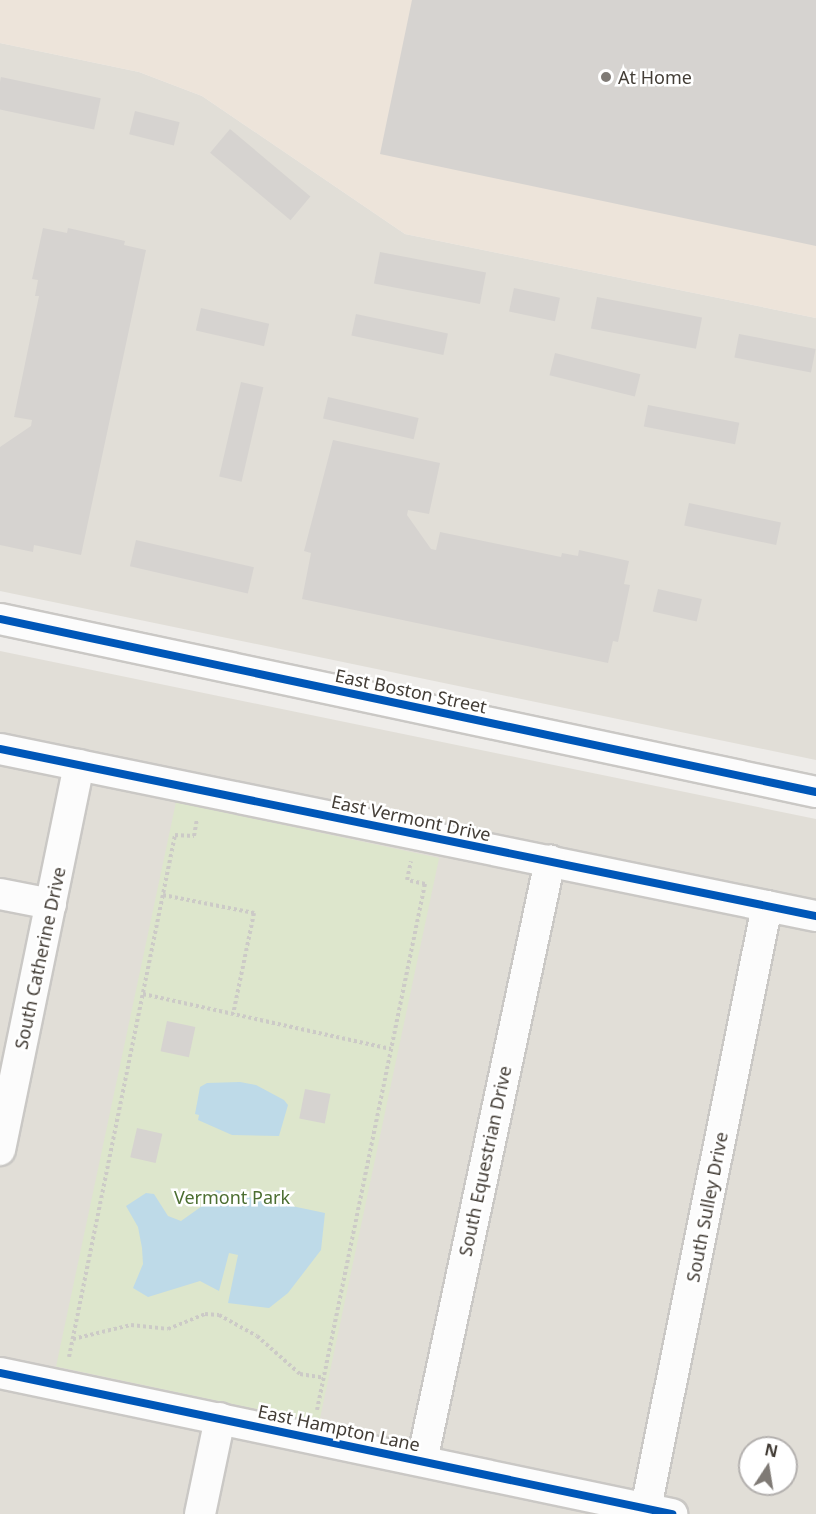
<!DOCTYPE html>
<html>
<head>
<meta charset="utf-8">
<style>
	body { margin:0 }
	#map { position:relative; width:816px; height:1514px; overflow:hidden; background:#eeece9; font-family:"Noto Sans",sans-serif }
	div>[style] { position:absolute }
	.residential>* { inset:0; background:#e1ded7 }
	.commercial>* { inset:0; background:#ede4da }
	.green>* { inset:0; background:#dde6cc; transform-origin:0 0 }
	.water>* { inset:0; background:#bedae8 }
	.building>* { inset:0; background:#d6d3d0; transform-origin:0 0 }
	.path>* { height:4px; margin-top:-2px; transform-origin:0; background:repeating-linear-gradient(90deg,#cccac7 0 3px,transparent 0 6px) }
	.roads { filter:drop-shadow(2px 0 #cac8c5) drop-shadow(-2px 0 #cac8c5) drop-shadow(0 2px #cac8c5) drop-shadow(0 -2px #cac8c5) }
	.street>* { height:30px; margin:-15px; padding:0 15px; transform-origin:15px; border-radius:15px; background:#fcfcfc }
	.cycleway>* { height:8px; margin:-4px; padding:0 4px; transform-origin:4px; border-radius:4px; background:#0057b8 }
	.dots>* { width:16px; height:16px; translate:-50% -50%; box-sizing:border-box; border:3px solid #fff; border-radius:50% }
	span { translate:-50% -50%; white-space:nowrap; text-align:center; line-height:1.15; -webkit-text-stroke:5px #fff; paint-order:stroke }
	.poi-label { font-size:18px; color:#433d36 }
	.left { translate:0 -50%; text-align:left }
	.street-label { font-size:18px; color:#433d36 }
	.park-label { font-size:18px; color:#4c6e31 }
	.north { position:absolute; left:738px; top:1436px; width:60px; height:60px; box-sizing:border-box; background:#fff; border:2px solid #b4b1af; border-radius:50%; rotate:12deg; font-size:16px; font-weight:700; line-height:24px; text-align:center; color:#433d36 }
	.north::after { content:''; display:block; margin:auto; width:21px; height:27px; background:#7f7a75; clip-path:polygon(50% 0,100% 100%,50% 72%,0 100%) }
</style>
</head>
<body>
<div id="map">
	<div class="residential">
		<i style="clip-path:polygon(0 43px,139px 72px,202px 96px,405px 234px,816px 318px,816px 760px,0 591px)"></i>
		<i style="clip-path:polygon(evenodd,0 651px,816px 819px,816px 1514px,0 1514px,0 651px,750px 1448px,786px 1448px,786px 1484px,750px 1484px,750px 1448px)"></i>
	</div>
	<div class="commercial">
		<i style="clip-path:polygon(0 0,816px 0,816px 318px,405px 234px,202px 96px,139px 72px,0 43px)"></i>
	</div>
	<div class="green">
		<i style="left:176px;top:802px;width:269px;height:577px;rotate:12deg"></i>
	</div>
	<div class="water">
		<i style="clip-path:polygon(240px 1082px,256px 1085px,284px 1100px,288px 1105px,279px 1136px,232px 1135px,198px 1120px,199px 1115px,195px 1114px,200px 1087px,207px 1083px)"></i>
		<i style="clip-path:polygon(216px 1190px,325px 1213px,321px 1250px,288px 1293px,269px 1308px,228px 1303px,238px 1255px,229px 1253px,219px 1291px,200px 1281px,148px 1297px,133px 1288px,143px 1264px,142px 1248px,138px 1227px,126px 1206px,146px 1193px,154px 1194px,168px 1216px,181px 1221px,212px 1199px)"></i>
	</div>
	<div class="building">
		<i style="clip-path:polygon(412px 0,816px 0,816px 246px,380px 154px)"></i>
		<i style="left:1px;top:77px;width:102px;height:32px;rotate:12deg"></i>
		<i style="left:135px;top:111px;width:46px;height:24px;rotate:14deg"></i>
		<i style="left:230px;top:129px;width:105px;height:31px;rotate:40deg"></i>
		<i style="clip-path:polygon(43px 228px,67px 233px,68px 228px,125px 241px,124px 245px,146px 250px,81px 555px,34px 545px,33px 552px,0 545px,0 447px,31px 426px,32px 420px,14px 417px,39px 296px,35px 296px,38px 280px,32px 279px)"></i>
		<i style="left:380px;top:252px;width:108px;height:32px;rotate:11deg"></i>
		<i style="left:514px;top:288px;width:47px;height:24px;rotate:12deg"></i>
		<i style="left:597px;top:297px;width:107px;height:32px;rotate:11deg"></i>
		<i style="left:201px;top:308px;width:70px;height:23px;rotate:13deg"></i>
		<i style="left:356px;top:314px;width:94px;height:22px;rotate:12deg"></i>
		<i style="left:739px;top:334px;width:78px;height:24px;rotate:11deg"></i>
		<i style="left:555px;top:353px;width:88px;height:23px;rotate:14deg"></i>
		<i style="left:241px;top:382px;width:23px;height:97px;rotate:13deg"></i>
		<i style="left:328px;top:397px;width:93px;height:22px;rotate:13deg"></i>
		<i style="left:648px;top:405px;width:93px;height:22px;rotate:11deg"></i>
		<i style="clip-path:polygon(333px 440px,440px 463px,429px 514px,408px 510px,407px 515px,431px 549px,436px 550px,440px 532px,561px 557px,562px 553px,578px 556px,579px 550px,629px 561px,624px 584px,630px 585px,618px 642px,613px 641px,608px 663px,302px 599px,311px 553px,304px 551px)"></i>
		<i style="left:689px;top:503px;width:94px;height:23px;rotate:12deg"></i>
		<i style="left:136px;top:540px;width:121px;height:27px;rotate:13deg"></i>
		<i style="left:658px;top:589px;width:45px;height:23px;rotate:13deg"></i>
		<i style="left:167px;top:1021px;width:29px;height:31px;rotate:12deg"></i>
		<i style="left:305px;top:1089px;width:26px;height:30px;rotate:11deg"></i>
		<i style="left:137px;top:1128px;width:26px;height:30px;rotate:13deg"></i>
	</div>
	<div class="path">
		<i style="left:163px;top:895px;width:93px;rotate:11.2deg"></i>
		<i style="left:254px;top:913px;width:103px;rotate:101.7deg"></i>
		<i style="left:143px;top:994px;width:254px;rotate:12.5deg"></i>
		<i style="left:73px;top:1339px;width:60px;rotate:-13.6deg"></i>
		<i style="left:131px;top:1325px;width:37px;rotate:6deg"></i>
		<i style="left:168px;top:1329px;width:40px;rotate:-22deg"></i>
		<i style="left:205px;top:1314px;width:14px;rotate:4deg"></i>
		<i style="left:219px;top:1315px;width:43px;rotate:28.9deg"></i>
		<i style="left:257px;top:1336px;width:57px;rotate:41.5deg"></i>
		<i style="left:300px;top:1374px;width:24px;rotate:9deg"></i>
		<i style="left:69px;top:1357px;width:533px;rotate:-78.52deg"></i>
		<i style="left:175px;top:835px;width:19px;rotate:3deg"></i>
		<i style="left:194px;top:836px;width:17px;rotate:-80deg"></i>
		<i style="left:317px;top:1410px;width:537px;rotate:-78.4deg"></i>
		<i style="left:425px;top:884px;width:18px;rotate:-167deg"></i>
		<i style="left:407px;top:880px;width:19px;rotate:-78deg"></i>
	</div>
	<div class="roads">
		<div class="street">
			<i style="left:0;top:619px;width:834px;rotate:11.97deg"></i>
			<i style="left:0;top:749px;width:833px;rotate:11.57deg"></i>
			<i style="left:0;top:894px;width:52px;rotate:11.1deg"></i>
			<i style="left:0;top:1150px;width:393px;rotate:-78.4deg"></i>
			<i style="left:0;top:1373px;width:687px;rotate:11.85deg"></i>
			<i style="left:422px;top:1461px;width:614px;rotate:-77.96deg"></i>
			<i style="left:646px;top:1508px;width:614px;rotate:-78.64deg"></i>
			<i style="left:200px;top:1514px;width:98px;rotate:-78.2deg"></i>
		</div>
	</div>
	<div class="cycleway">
		<i style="left:0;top:619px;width:834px;rotate:11.97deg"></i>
		<i style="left:0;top:749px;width:833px;rotate:11.57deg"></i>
		<i style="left:0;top:1373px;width:687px;rotate:11.85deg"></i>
	</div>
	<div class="dots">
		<i style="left:606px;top:77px;background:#7f7a75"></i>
	</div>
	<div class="poi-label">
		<span class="left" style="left:618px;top:77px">At Home</span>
	</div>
	<div class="street-label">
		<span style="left:411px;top:691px;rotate:12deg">East Boston Street</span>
		<span style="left:411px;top:818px;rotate:12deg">East Vermont Drive</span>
		<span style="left:40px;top:958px;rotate:-78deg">South Catherine Drive</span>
		<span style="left:485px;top:1161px;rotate:-78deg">South Equestrian Drive</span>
		<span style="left:707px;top:1207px;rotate:-79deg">South Sulley Drive</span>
		<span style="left:339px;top:1428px;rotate:12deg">East Hampton Lane</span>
	</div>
	<div class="park-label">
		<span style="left:232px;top:1197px">Vermont Park</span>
	</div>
	<div class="north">N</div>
</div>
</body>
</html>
